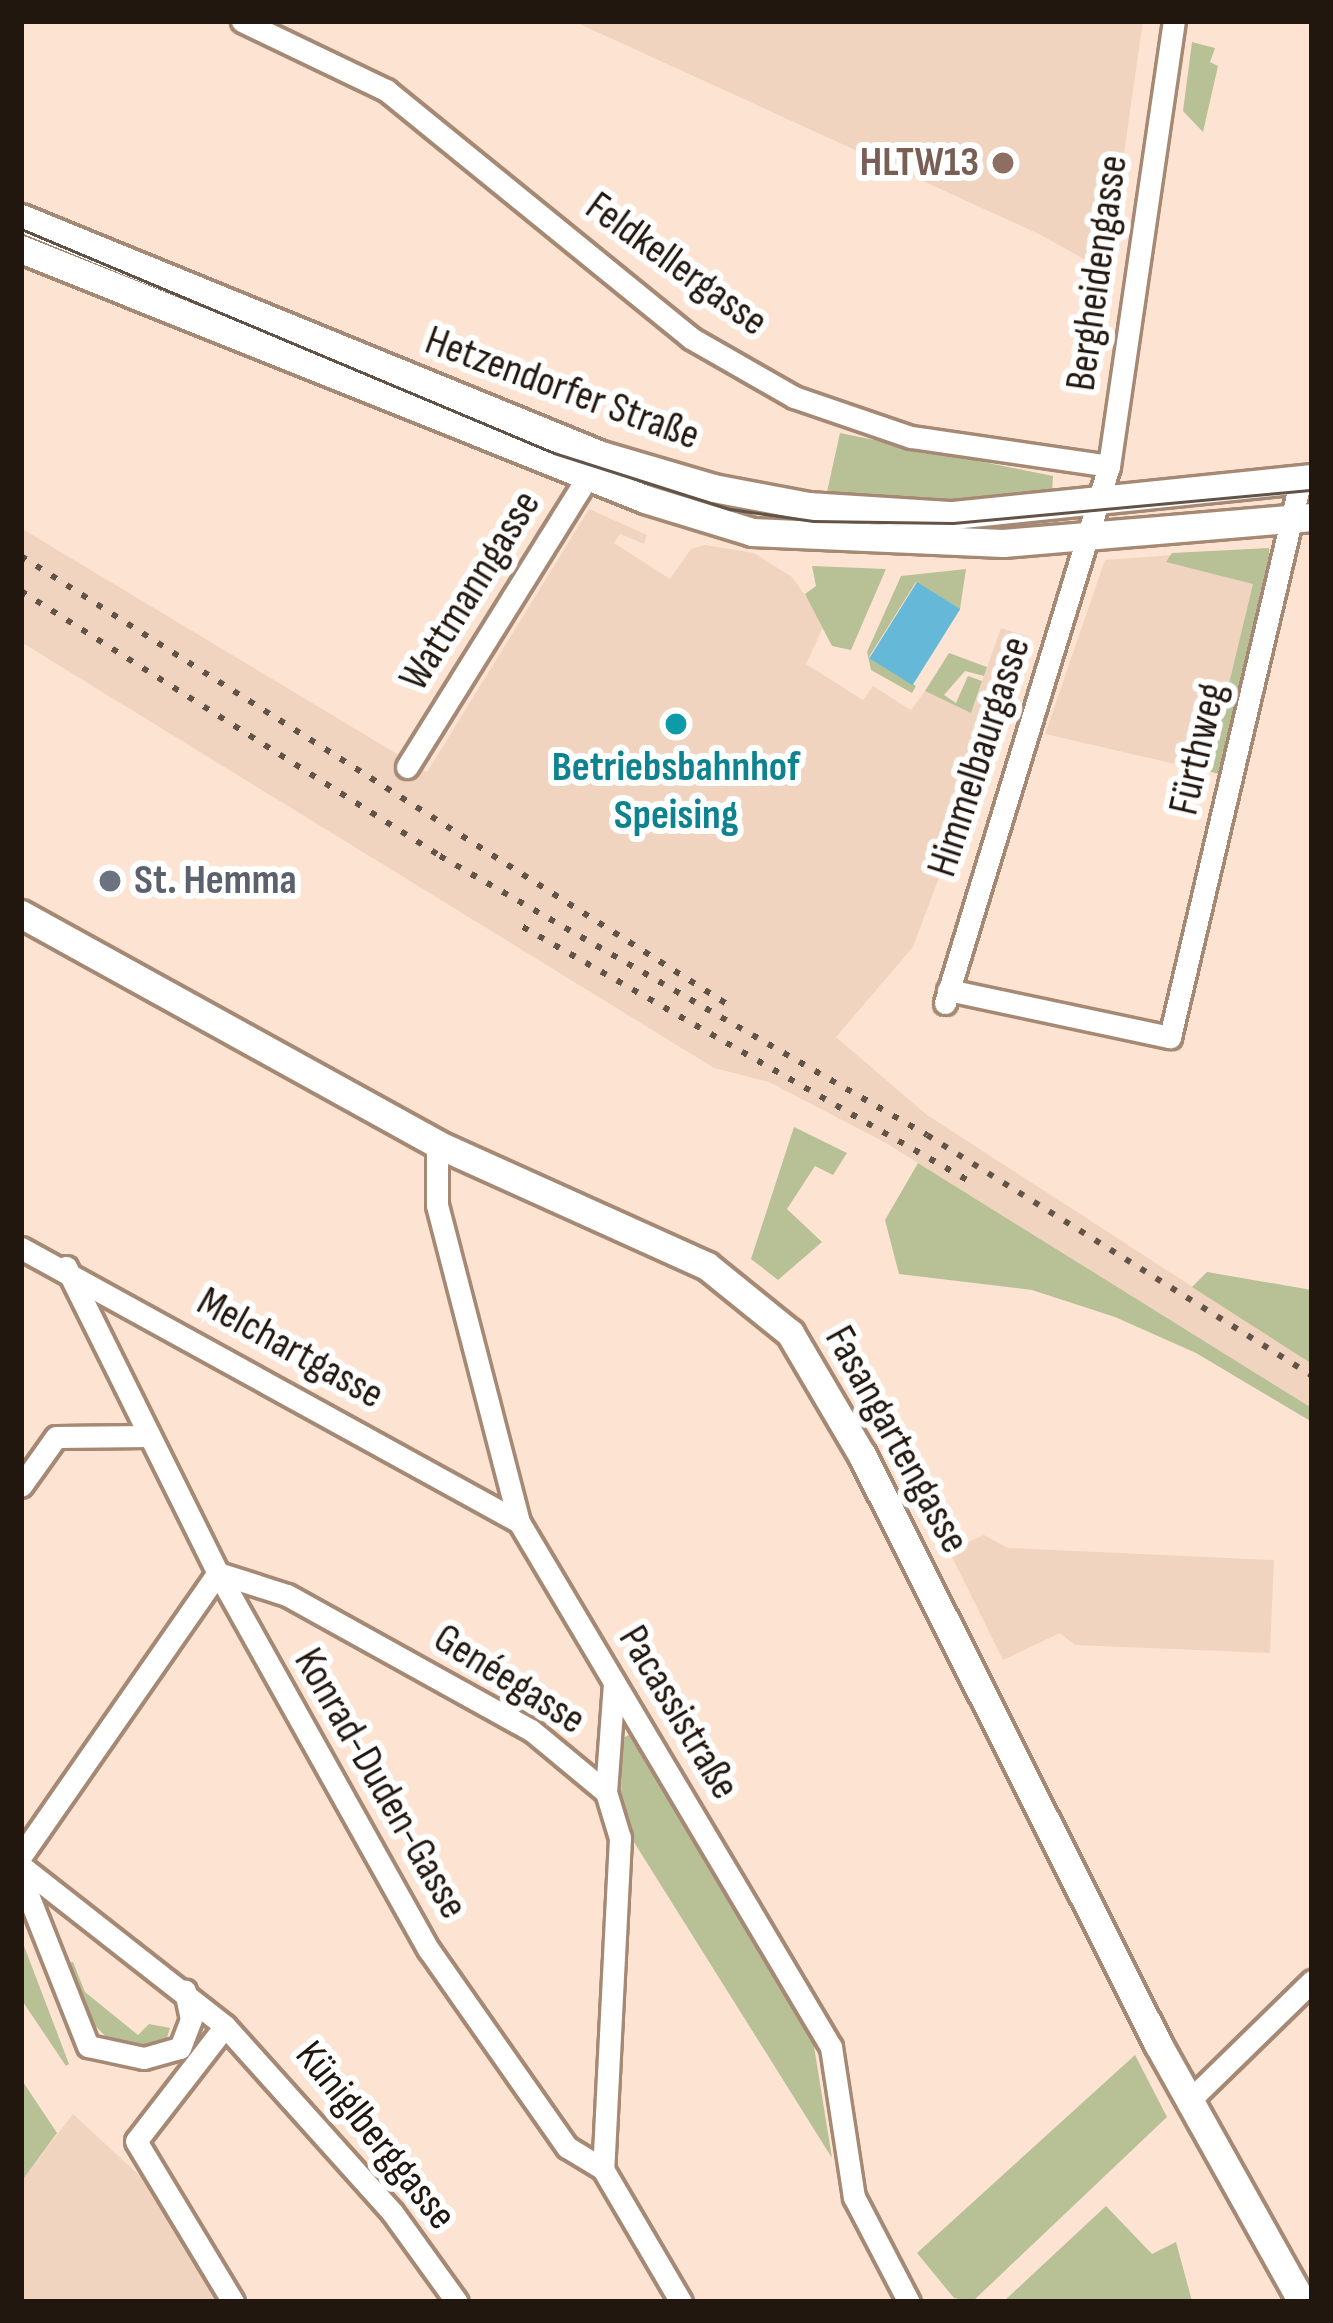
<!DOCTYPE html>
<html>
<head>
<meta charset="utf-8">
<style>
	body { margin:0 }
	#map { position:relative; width:1333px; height:2323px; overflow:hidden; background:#fde4d2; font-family:"Sofia Sans Condensed",sans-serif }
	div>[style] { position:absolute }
	.built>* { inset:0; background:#f1d4bf }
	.green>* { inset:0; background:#b8c096 }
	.water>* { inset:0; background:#66b8d8; transform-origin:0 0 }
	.roads { filter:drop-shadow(3px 0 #a58974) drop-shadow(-3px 0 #a58974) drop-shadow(0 3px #a58974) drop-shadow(0 -3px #a58974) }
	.minor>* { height:21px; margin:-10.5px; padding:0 10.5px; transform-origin:10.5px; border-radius:10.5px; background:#fff }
	.secondary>* { height:27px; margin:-13.5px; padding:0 13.5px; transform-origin:13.5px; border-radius:13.5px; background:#fff }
	.tram>* { height:3px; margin:-1.5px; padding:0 1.5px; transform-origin:1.5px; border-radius:1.5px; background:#625348 }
	.rail>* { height:6px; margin-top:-3px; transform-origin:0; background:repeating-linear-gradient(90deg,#625348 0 6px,transparent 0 18px) }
	.dots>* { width:33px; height:33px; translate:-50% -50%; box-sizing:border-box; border:6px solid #fff; border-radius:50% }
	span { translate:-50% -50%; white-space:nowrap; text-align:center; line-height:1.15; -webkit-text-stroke:12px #fff; paint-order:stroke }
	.education-label { font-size:42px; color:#785e54; font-weight:700 }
	.right { translate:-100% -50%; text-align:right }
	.street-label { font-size:42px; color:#22170f }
	.culture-label { font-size:42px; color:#0d838f; font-weight:700 }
	.worship-label { font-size:42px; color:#5b616d; font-weight:700 }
	.left { translate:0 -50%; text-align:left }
	.frame { position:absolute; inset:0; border:24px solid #22170f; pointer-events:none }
</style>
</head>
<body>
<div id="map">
	<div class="built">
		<i style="clip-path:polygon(573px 21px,1143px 21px,1107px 272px,1041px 235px)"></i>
		<i style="clip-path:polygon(589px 509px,647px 535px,644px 544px,620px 534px,614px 543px,670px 579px,691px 549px,705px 545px,754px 553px,792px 577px,825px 623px,806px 664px,863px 700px,873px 686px,911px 710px,925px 691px,971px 713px,1001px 628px,1029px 637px,913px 947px,836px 1037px,927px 1115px,1312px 1364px,1312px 1408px,886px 1143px,769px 1082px,714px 1068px,21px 642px,21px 528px,427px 772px)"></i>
		<i style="clip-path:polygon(1269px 548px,1223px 775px,1045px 734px,1105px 560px)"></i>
		<i style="clip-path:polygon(984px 1535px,1008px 1548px,1274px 1560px,1270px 1653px,1075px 1645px,1060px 1633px,1003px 1660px,949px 1551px)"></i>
		<i style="clip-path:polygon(73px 2114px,155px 2190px,226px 2302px,21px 2302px,21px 2182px)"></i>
	</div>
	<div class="green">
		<i style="clip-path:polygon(1192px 42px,1215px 48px,1210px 62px,1218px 66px,1203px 132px,1183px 111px)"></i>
		<i style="clip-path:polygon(840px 433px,1053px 476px,1052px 494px,949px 501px,827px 492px)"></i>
		<i style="clip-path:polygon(1269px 548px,1271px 575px,1223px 775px,1208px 771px,1253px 584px,1166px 562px,1172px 553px)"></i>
		<i style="clip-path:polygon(812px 566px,886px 569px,851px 650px,832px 646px,805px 594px,816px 586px)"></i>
		<i style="clip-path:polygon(966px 569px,960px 609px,916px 582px,869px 657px,916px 686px,912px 693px,871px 670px,867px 652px,901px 576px)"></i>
		<i style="clip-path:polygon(949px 653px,987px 667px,984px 676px,965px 671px,944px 695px,956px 703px,968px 676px,982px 681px,971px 713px,925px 691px)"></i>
		<i style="clip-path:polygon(794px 1127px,847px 1153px,833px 1175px,815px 1166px,787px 1209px,822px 1242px,778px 1280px,751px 1259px)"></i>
		<i style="clip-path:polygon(918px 1163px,1312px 1408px,1312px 1422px,1196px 1353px,1115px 1317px,1032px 1290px,899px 1274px,885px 1220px)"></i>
		<i style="clip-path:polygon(1207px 1272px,1312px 1290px,1312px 1364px,1192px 1287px)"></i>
		<i style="clip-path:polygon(629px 1735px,812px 2034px,832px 2158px,632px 1839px,621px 1795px,622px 1738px)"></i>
		<i style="clip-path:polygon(21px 1938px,69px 2064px,66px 2066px,21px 1999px)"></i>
		<i style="clip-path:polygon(73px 1962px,85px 1992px,138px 2035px,149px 2024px,170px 2028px,166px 2041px,146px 2050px,106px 2037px,90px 2020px,67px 1963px)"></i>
		<i style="clip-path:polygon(1135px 2055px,1167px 2117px,972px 2302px,954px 2298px,917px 2253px)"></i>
		<i style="clip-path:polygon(21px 2079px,57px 2133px,21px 2182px)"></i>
		<i style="clip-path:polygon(1106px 2206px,1152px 2254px,1176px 2242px,1192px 2301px,1003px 2302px)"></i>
	</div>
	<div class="water">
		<i style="left:917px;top:582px;width:51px;height:90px;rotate:32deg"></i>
	</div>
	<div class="roads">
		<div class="minor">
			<i style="left:242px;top:21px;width:160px;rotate:25.6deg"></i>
			<i style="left:386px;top:90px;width:393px;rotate:39.1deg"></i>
			<i style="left:691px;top:338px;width:119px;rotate:29.8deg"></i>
			<i style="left:794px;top:397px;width:124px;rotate:18.9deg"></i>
			<i style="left:911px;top:437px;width:200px;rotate:8.3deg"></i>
			<i style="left:407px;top:767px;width:354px;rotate:-58.1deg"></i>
			<i style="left:948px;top:990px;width:227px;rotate:12deg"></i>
			<i style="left:1170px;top:1037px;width:574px;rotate:-76.81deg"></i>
			<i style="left:945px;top:1003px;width:561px;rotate:-73.02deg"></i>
			<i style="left:1109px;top:466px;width:450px;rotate:-81.7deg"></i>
			<i style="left:437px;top:1144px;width:61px;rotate:90deg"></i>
			<i style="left:437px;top:1205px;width:327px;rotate:75.5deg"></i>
			<i style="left:519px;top:1522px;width:611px;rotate:59.28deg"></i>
			<i style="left:831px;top:2047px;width:152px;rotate:81.3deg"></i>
			<i style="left:854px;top:2197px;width:119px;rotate:62.4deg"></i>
			<i style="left:21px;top:1248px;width:568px;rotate:28.82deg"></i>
			<i style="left:66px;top:1267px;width:342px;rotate:63.6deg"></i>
			<i style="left:218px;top:1573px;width:432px;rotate:60.8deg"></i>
			<i style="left:429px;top:1950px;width:241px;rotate:55deg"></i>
			<i style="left:567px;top:2147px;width:42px;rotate:31.4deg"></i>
			<i style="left:603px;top:2169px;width:154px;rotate:59.6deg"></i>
			<i style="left:21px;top:1486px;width:60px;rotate:-54.5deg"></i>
			<i style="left:56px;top:1437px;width:93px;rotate:-0.6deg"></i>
			<i style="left:606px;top:1792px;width:110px;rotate:-85.8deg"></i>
			<i style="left:21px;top:1856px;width:345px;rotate:-55.2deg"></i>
			<i style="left:218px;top:1573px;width:72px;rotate:17.7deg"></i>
			<i style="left:287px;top:1595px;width:279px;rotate:29deg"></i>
			<i style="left:531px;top:1730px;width:97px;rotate:39.6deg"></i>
			<i style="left:606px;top:1792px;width:48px;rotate:73.1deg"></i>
			<i style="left:620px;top:1838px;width:331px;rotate:92.9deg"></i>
			<i style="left:21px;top:1866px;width:259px;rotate:38.1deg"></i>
			<i style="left:225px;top:2026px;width:145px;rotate:127.7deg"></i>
			<i style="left:136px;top:2141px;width:188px;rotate:58.9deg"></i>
			<i style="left:21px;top:1877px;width:182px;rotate:68.4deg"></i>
			<i style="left:88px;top:2046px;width:57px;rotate:12.1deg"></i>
			<i style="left:144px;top:2058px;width:37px;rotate:-16deg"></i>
			<i style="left:180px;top:2048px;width:31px;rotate:-69deg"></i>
			<i style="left:191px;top:2019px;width:29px;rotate:-102deg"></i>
			<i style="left:225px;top:2026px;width:250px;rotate:48.1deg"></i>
			<i style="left:392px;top:2212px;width:111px;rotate:54.2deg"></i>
			<i style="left:1189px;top:2101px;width:172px;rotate:-44.3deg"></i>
		</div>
		<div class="secondary">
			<i style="left:21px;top:218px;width:627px;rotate:22.23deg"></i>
			<i style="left:601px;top:455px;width:117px;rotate:16.4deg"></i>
			<i style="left:713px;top:488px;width:97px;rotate:10.7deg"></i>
			<i style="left:808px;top:506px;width:145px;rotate:3.6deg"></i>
			<i style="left:953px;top:515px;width:361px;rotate:-5.9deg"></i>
			<i style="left:21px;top:249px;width:672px;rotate:21.83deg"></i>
			<i style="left:645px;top:499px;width:112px;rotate:17.1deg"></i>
			<i style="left:752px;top:532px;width:251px;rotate:2.5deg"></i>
			<i style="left:1003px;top:543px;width:310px;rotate:-4.8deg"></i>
			<i style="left:21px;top:914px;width:475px;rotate:28.9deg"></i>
			<i style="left:437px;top:1144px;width:296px;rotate:24.3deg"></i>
			<i style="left:707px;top:1266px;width:107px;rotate:38.9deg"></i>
			<i style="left:790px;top:1333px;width:142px;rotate:59.5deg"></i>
			<i style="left:862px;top:1455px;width:659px;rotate:63.32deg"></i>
			<i style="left:1158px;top:2044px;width:295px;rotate:60.8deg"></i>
		</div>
	</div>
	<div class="tram">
		<i style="left:21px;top:229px;width:578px;rotate:22.8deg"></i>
		<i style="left:554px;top:453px;width:185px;rotate:17.7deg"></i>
		<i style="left:730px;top:509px;width:84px;rotate:8.2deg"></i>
		<i style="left:813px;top:521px;width:140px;rotate:0.8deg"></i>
		<i style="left:953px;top:523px;width:361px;rotate:-5.3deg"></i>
	</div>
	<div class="rail">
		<i style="left:21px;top:556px;width:840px;rotate:32.4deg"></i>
		<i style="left:21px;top:591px;width:496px;rotate:32.3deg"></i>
		<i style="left:440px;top:856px;width:561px;rotate:29.81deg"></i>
		<i style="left:927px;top:1135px;width:454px;rotate:32deg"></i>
		<i style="left:523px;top:927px;width:521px;rotate:29.66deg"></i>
	</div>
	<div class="dots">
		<i style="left:1003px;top:163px;background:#8d6e63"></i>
		<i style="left:676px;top:724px;background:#0f9aa8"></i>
		<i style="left:110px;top:881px;background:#6b7280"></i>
	</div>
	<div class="education-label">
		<span class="right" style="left:979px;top:163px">HLTW13</span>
	</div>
	<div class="street-label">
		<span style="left:676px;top:265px;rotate:36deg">Feldkellergasse</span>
		<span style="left:1098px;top:273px;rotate:-82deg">Bergheidengasse</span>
		<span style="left:562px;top:389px;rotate:20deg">Hetzendorfer Straße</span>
		<span style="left:471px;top:591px;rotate:-58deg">Wattmanngasse</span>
		<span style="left:1199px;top:749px;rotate:-77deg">Fürthweg</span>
		<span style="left:980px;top:757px;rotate:-72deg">Himmelbaurgasse</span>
		<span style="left:290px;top:1349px;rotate:29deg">Melchartgasse</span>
		<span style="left:896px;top:1440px;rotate:61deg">Fasangartengasse</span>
		<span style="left:509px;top:1680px;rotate:32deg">Genéegasse</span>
		<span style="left:678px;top:1713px;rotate:59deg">Pacassistraße</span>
		<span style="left:380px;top:1784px;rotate:60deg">Konrad-Duden-Gasse</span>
		<span style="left:375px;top:2136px;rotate:51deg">Küniglberggasse</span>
	</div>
	<div class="culture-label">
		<span style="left:676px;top:792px">Betriebsbahnhof<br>Speising</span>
	</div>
	<div class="worship-label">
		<span class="left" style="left:134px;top:881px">St. Hemma</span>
	</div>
	<div class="frame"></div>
</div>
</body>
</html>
